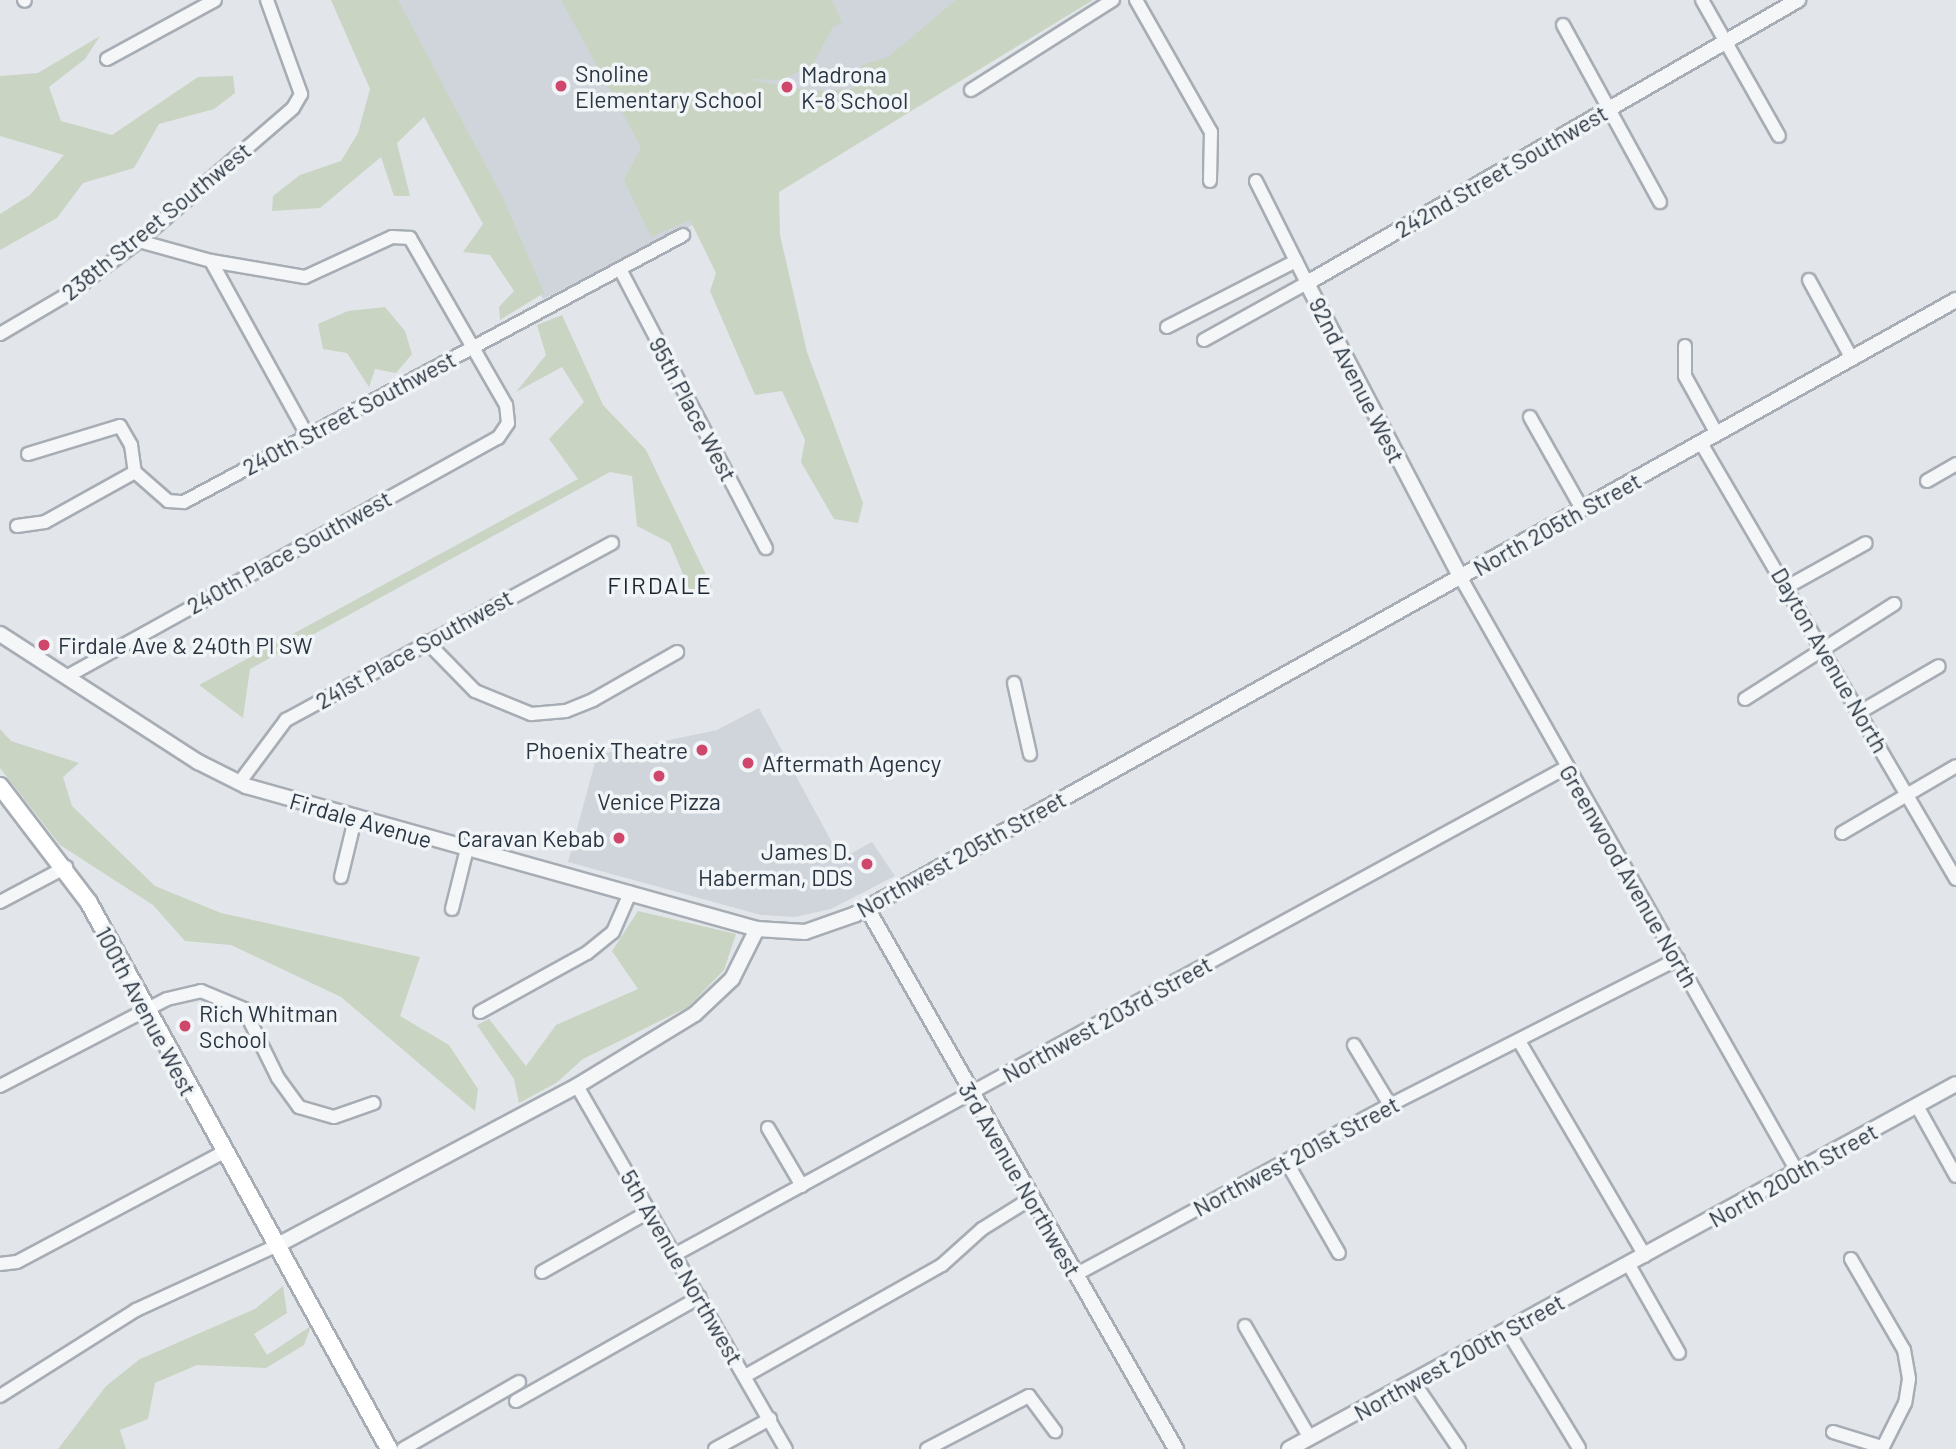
<!DOCTYPE html>
<html>
<head>
<meta charset="utf-8">
<style>
	body { margin:0 }
	#map { position:relative; width:1956px; height:1449px; overflow:hidden; background:#e2e6ea; font-family:Barlow,sans-serif }
	div>[style] { position:absolute }
	.built>* { inset:0; background:#d0d5dc }
	.green>* { inset:0; background:#c9d4c3 }
	.roads { filter:drop-shadow(2px 0 #a7adb4) drop-shadow(-2px 0 #a7adb4) drop-shadow(0 2px #a7adb4) drop-shadow(0 -2px #a7adb4) }
	.minor>* { height:12px; margin:-6px; padding:0 6px; transform-origin:6px; border-radius:6px; background:#f4f6f8 }
	.tertiary>* { height:14px; margin:-7px; padding:0 7px; transform-origin:7px; border-radius:7px; background:#f4f6f8 }
	.secondary>* { height:16px; margin:-8px; padding:0 8px; transform-origin:8px; border-radius:8px; background:#fff }
	.dots>* { width:19px; height:19px; translate:-50% -50%; box-sizing:border-box; border:4px solid #f1f5f7; border-radius:50% }
	span { translate:-50% -50%; white-space:nowrap; text-align:center; line-height:1.15; -webkit-text-stroke:7px #f1f5f7; paint-order:stroke }
	.poi-label { font-size:23px; color:#2a3542 }
	.left { translate:0 -50%; text-align:left }
	.right { translate:-100% -50%; text-align:right }
	.street-label { font-size:23px; color:#2a3542 }
	.neighbourhood-label { font-size:24px; color:#1c2633; letter-spacing:2px }
</style>
</head>
<body>
<div id="map">
	<div class="built">
		<i style="clip-path:polygon(381px 0,1036px 0,709px 217px,543px 299px)"></i>
		<i style="clip-path:polygon(759px 708px,841px 859px,872px 842px,895px 876px,831px 909px,795px 917px,761px 915px,568px 862px,597px 755px,717px 730px)"></i>
	</div>
	<div class="green">
		<i style="clip-path:polygon(331px 0,398px 0,503px 198px,544px 293px,500px 320px,499px 307px,514px 291px,490px 255px,463px 252px,483px 224px,424px 117px,397px 143px,410px 196px,394px 196px,381px 157px,320px 208px,272px 211px,273px 196px,300px 175px,341px 161px,358px 133px,370px 89px)"></i>
		<i style="clip-path:polygon(561px 0,832px 0,842px 23px,833px 27px,813px 64px,782px 80px,747px 79px,813px 91px,852px 89px,862px 65px,888px 57px,956px 0,1093px 0,779px 192px,780px 235px,807px 352px,863px 503px,858px 523px,834px 519px,801px 462px,805px 440px,782px 391px,755px 395px,710px 291px,716px 273px,690px 220px,651px 237px,624px 180px,641px 147px)"></i>
		<i style="clip-path:polygon(100px 36px,85px 59px,49px 87px,61px 121px,112px 135px,198px 77px,233px 76px,235px 93px,214px 109px,159px 124px,134px 168px,83px 183px,57px 218px,0 250px,0 214px,30px 195px,64px 155px,0 136px,0 76px,38px 73px)"></i>
		<i style="clip-path:polygon(385px 307px,405px 331px,412px 354px,396px 373px,375px 369px,369px 387px,347px 353px,323px 349px,318px 324px,348px 311px)"></i>
		<i style="clip-path:polygon(562px 315px,603px 405px,646px 450px,712px 587px,690px 591px,670px 543px,637px 526px,632px 476px,610px 472px,250px 669px,243px 718px,199px 685px,578px 479px,549px 439px,584px 402px,562px 367px,516px 392px,546px 355px,537px 325px)"></i>
		<i style="clip-path:polygon(0 729px,11px 741px,79px 763px,63px 777px,72px 806px,155px 886px,221px 913px,420px 957px,400px 1016px,449px 1045px,478px 1089px,475px 1111px,341px 997px,231px 945px,185px 941px,153px 905px,60px 845px,0 768px)"></i>
		<i style="clip-path:polygon(638px 911px,736px 934px,724px 970px,688px 1007px,583px 1059px,556px 1083px,519px 1103px,514px 1079px,477px 1025px,489px 1019px,526px 1066px,556px 1025px,638px 989px,612px 951px)"></i>
		<i style="clip-path:polygon(283px 1286px,287px 1313px,254px 1334px,267px 1355px,311px 1326px,304px 1345px,266px 1368px,197px 1365px,155px 1383px,148px 1419px,120px 1430px,126px 1449px,58px 1449px,106px 1386px,140px 1359px,255px 1309px)"></i>
	</div>
	<div class="roads">
		<div class="minor">
			<i style="left:24px;top:0;width:1px;rotate:45deg"></i>
			<i style="left:1136px;top:0;width:152px;rotate:60.4deg"></i>
			<i style="left:1211px;top:132px;width:49px;rotate:91.2deg"></i>
			<i style="left:1702px;top:0;width:156px;rotate:60.5deg"></i>
			<i style="left:1563px;top:25px;width:202px;rotate:61.3deg"></i>
			<i style="left:107px;top:59px;width:123px;rotate:-28.6deg"></i>
			<i style="left:971px;top:90px;width:168px;rotate:-32.4deg"></i>
			<i style="left:211px;top:261px;width:199px;rotate:61.1deg"></i>
			<i style="left:620px;top:269px;width:315px;rotate:62.4deg"></i>
			<i style="left:1809px;top:280px;width:90px;rotate:61.4deg"></i>
			<i style="left:1167px;top:327px;width:145px;rotate:-27.1deg"></i>
			<i style="left:0;top:334px;width:85px;rotate:-30.5deg"></i>
			<i style="left:73px;top:291px;width:83px;rotate:-37.1deg"></i>
			<i style="left:139px;top:241px;width:203px;rotate:-40.8deg"></i>
			<i style="left:293px;top:108px;width:16px;rotate:-60deg"></i>
			<i style="left:301px;top:94px;width:100px;rotate:-109.9deg"></i>
			<i style="left:1204px;top:340px;width:118px;rotate:-29deg"></i>
			<i style="left:1307px;top:283px;width:114px;rotate:-116.6deg"></i>
			<i style="left:1685px;top:346px;width:30px;rotate:90deg"></i>
			<i style="left:1685px;top:376px;width:66px;rotate:61.1deg"></i>
			<i style="left:1530px;top:417px;width:106px;rotate:60.5deg"></i>
			<i style="left:1701px;top:443px;width:505px;rotate:59.68deg"></i>
			<i style="left:28px;top:454px;width:96px;rotate:-16.9deg"></i>
			<i style="left:120px;top:426px;width:22px;rotate:60deg"></i>
			<i style="left:131px;top:445px;width:27px;rotate:82deg"></i>
			<i style="left:1927px;top:481px;width:34px;rotate:-30deg"></i>
			<i style="left:17px;top:526px;width:28px;rotate:-8deg"></i>
			<i style="left:45px;top:522px;width:103px;rotate:-29.1deg"></i>
			<i style="left:135px;top:472px;width:44px;rotate:41.3deg"></i>
			<i style="left:168px;top:501px;width:16px;rotate:4deg"></i>
			<i style="left:184px;top:502px;width:566px;rotate:-28.15deg"></i>
			<i style="left:1461px;top:578px;width:684px;rotate:60.47deg"></i>
			<i style="left:1787px;top:587px;width:90px;rotate:-29.1deg"></i>
			<i style="left:426px;top:641px;width:70px;rotate:45.6deg"></i>
			<i style="left:475px;top:691px;width:61px;rotate:22.3deg"></i>
			<i style="left:531px;top:714px;width:35px;rotate:-5deg"></i>
			<i style="left:566px;top:711px;width:29px;rotate:-22deg"></i>
			<i style="left:593px;top:700px;width:97px;rotate:-29.7deg"></i>
			<i style="left:66px;top:677px;width:494px;rotate:-29deg"></i>
			<i style="left:498px;top:438px;width:18px;rotate:-56deg"></i>
			<i style="left:508px;top:423px;width:18px;rotate:-96deg"></i>
			<i style="left:506px;top:405px;width:193px;rotate:-119.9deg"></i>
			<i style="left:410px;top:238px;width:18px;rotate:-177deg"></i>
			<i style="left:392px;top:237px;width:96px;rotate:155.3deg"></i>
			<i style="left:305px;top:277px;width:95px;rotate:-170.3deg"></i>
			<i style="left:211px;top:261px;width:75px;rotate:-164.5deg"></i>
			<i style="left:1014px;top:683px;width:73px;rotate:77.3deg"></i>
			<i style="left:1745px;top:699px;width:177px;rotate:-32.5deg"></i>
			<i style="left:1860px;top:712px;width:91px;rotate:-30.2deg"></i>
			<i style="left:239px;top:783px;width:79px;rotate:-53.3deg"></i>
			<i style="left:286px;top:720px;width:371px;rotate:-28.5deg"></i>
			<i style="left:1842px;top:833px;width:132px;rotate:-30.4deg"></i>
			<i style="left:341px;top:877px;width:60px;rotate:-76.4deg"></i>
			<i style="left:0;top:902px;width:75px;rotate:-27.9deg"></i>
			<i style="left:452px;top:909px;width:62px;rotate:-76deg"></i>
			<i style="left:480px;top:1012px;width:122px;rotate:-28.9deg"></i>
			<i style="left:587px;top:953px;width:33px;rotate:-39deg"></i>
			<i style="left:613px;top:932px;width:43px;rotate:-66.4deg"></i>
			<i style="left:1519px;top:1041px;width:249px;rotate:59.6deg"></i>
			<i style="left:1354px;top:1045px;width:70px;rotate:59deg"></i>
			<i style="left:0;top:1086px;width:188px;rotate:-27.5deg"></i>
			<i style="left:167px;top:999px;width:35px;rotate:-13deg"></i>
			<i style="left:201px;top:991px;width:47px;rotate:22.7deg"></i>
			<i style="left:244px;top:1009px;width:77px;rotate:63.8deg"></i>
			<i style="left:278px;top:1078px;width:36px;rotate:54deg"></i>
			<i style="left:299px;top:1107px;width:36px;rotate:16deg"></i>
			<i style="left:334px;top:1117px;width:42px;rotate:-19.3deg"></i>
			<i style="left:577px;top:1086px;width:419px;rotate:60.1deg"></i>
			<i style="left:1917px;top:1106px;width:80px;rotate:60.9deg"></i>
			<i style="left:768px;top:1128px;width:67px;rotate:59.6deg"></i>
			<i style="left:1286px;top:1161px;width:106px;rotate:60.1deg"></i>
			<i style="left:676px;top:1254px;width:1015px;rotate:-28.66deg"></i>
			<i style="left:1851px;top:1259px;width:105px;rotate:59.8deg"></i>
			<i style="left:1904px;top:1350px;width:29px;rotate:80deg"></i>
			<i style="left:1909px;top:1379px;width:24px;rotate:99deg"></i>
			<i style="left:1905px;top:1403px;width:51px;rotate:116.6deg"></i>
			<i style="left:0;top:1264px;width:17px;rotate:-7deg"></i>
			<i style="left:17px;top:1262px;width:234px;rotate:-28deg"></i>
			<i style="left:1629px;top:1265px;width:101px;rotate:60.4deg"></i>
			<i style="left:542px;top:1272px;width:122px;rotate:-29.5deg"></i>
			<i style="left:1075px;top:1275px;width:358px;rotate:-28.4deg"></i>
			<i style="left:1390px;top:1105px;width:323px;rotate:-26.9deg"></i>
			<i style="left:1245px;top:1326px;width:129px;rotate:59.9deg"></i>
			<i style="left:1507px;top:1330px;width:138px;rotate:58.6deg"></i>
			<i style="left:745px;top:1376px;width:226px;rotate:-29.4deg"></i>
			<i style="left:942px;top:1265px;width:54px;rotate:-42deg"></i>
			<i style="left:982px;top:1229px;width:57px;rotate:-32deg"></i>
			<i style="left:1413px;top:1381px;width:82px;rotate:55.9deg"></i>
			<i style="left:0;top:1396px;width:161px;rotate:-32.3deg"></i>
			<i style="left:136px;top:1310px;width:154px;rotate:-24.6deg"></i>
			<i style="left:516px;top:1401px;width:211px;rotate:-29.5deg"></i>
			<i style="left:1833px;top:1432px;width:51px;rotate:17deg"></i>
			<i style="left:403px;top:1449px;width:134px;rotate:-30deg"></i>
			<i style="left:715px;top:1449px;width:63px;rotate:-28.6deg"></i>
			<i style="left:927px;top:1449px;width:115px;rotate:-27.5deg"></i>
			<i style="left:1029px;top:1396px;width:44px;rotate:53.4deg"></i>
		</div>
		<div class="tertiary">
			<i style="left:1461px;top:578px;width:333px;rotate:-117.6deg"></i>
			<i style="left:1307px;top:283px;width:567px;rotate:-29.96deg"></i>
			<i style="left:0;top:634px;width:236px;rotate:32.9deg"></i>
			<i style="left:198px;top:762px;width:54px;rotate:26.6deg"></i>
			<i style="left:246px;top:786px;width:531px;rotate:15.63deg"></i>
			<i style="left:757px;top:929px;width:48px;rotate:3.6deg"></i>
			<i style="left:805px;top:932px;width:54px;rotate:-19.4deg"></i>
			<i style="left:856px;top:914px;width:1260px;rotate:-29.17deg"></i>
			<i style="left:867px;top:908px;width:623px;rotate:60.27deg"></i>
			<i style="left:276px;top:1246px;width:341px;rotate:-28deg"></i>
			<i style="left:577px;top:1086px;width:138px;rotate:-31.4deg"></i>
			<i style="left:695px;top:1014px;width:51px;rotate:-43.4deg"></i>
			<i style="left:732px;top:979px;width:56px;rotate:-63.4deg"></i>
			<i style="left:1289px;top:1449px;width:760px;rotate:-28.69deg"></i>
		</div>
		<div class="secondary">
			<i style="left:0;top:786px;width:147px;rotate:52.7deg"></i>
			<i style="left:89px;top:903px;width:623px;rotate:61.21deg"></i>
		</div>
	</div>
	<div class="dots">
		<i style="left:561px;top:86px;background:#cf476b"></i>
		<i style="left:787px;top:87px;background:#cf476b"></i>
		<i style="left:44px;top:645px;background:#cf476b"></i>
		<i style="left:702px;top:750px;background:#cf476b"></i>
		<i style="left:748px;top:763px;background:#cf476b"></i>
		<i style="left:659px;top:776px;background:#cf476b"></i>
		<i style="left:619px;top:838px;background:#cf476b"></i>
		<i style="left:867px;top:864px;background:#cf476b"></i>
		<i style="left:185px;top:1026px;background:#cf476b"></i>
	</div>
	<div class="poi-label">
		<span class="left" style="left:575px;top:86px">Snoline<br>Elementary School</span>
		<span class="left" style="left:801px;top:87px">Madrona<br>K-8 School</span>
		<span class="left" style="left:58px;top:645px">Firdale Ave &amp; 240th Pl SW</span>
		<span class="right" style="left:688px;top:750px">Phoenix Theatre</span>
		<span class="left" style="left:762px;top:763px">Aftermath Agency</span>
		<span style="left:659px;top:801px">Venice Pizza</span>
		<span class="right" style="left:605px;top:838px">Caravan Kebab</span>
		<span class="right" style="left:853px;top:864px">James D.<br>Haberman, DDS</span>
		<span class="left" style="left:199px;top:1026px">Rich Whitman<br>School</span>
	</div>
	<div class="street-label">
		<span style="left:1501px;top:171px;rotate:-30deg">242nd Street Southwest</span>
		<span style="left:156px;top:221px;rotate:-39deg">238th Street Southwest</span>
		<span style="left:1357px;top:380px;rotate:63deg">92nd Avenue West</span>
		<span style="left:693px;top:409px;rotate:62deg">95th Place West</span>
		<span style="left:349px;top:413px;rotate:-28deg">240th Street Southwest</span>
		<span style="left:1557px;top:524px;rotate:-29deg">North 205th Street</span>
		<span style="left:289px;top:552px;rotate:-29deg">240th Place Southwest</span>
		<span style="left:414px;top:649px;rotate:-29deg">241st Place Southwest</span>
		<span style="left:1830px;top:660px;rotate:60deg">Dayton Avenue North</span>
		<span style="left:361px;top:820px;rotate:16deg">Firdale Avenue</span>
		<span style="left:961px;top:854px;rotate:-29deg">Northwest 205th Street</span>
		<span style="left:1629px;top:876px;rotate:60deg">Greenwood Avenue North</span>
		<span style="left:146px;top:1011px;rotate:62deg">100th Avenue West</span>
		<span style="left:1107px;top:1019px;rotate:-29deg">Northwest 203rd Street</span>
		<span style="left:1296px;top:1156px;rotate:-28deg">Northwest 201st Street</span>
		<span style="left:1793px;top:1175px;rotate:-29deg">North 200th Street</span>
		<span style="left:1020px;top:1179px;rotate:60deg">3rd Avenue Northwest</span>
		<span style="left:682px;top:1267px;rotate:60deg">5th Avenue Northwest</span>
		<span style="left:1459px;top:1357px;rotate:-29deg">Northwest 200th Street</span>
	</div>
	<div class="neighbourhood-label">
		<span style="left:660px;top:585px">FIRDALE</span>
	</div>
</div>
</body>
</html>
